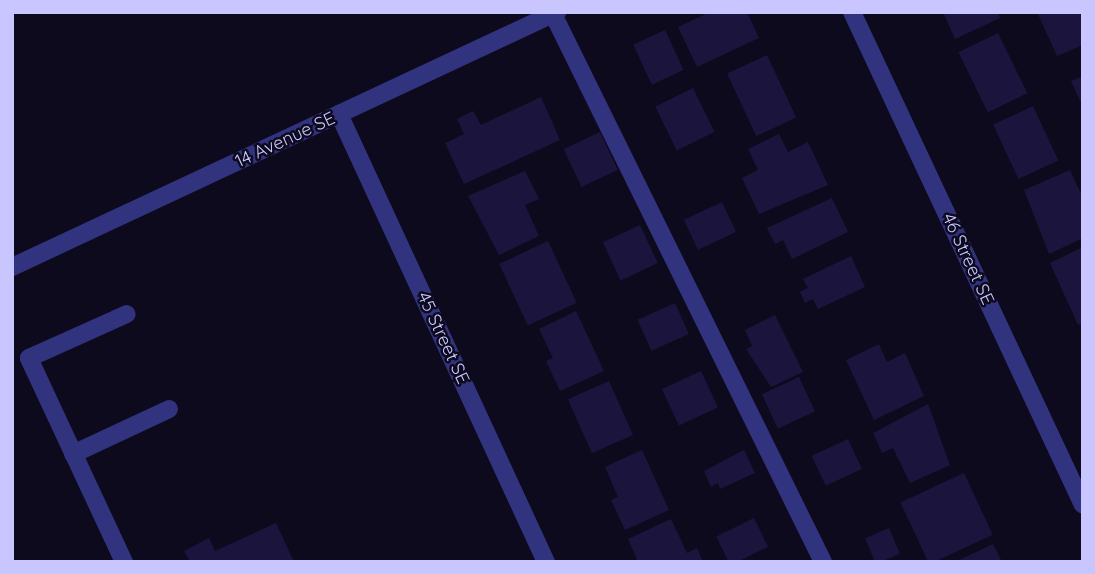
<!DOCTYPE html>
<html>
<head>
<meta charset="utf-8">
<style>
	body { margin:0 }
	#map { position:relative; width:1095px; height:574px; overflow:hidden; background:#0c0a1c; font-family:Quicksand,sans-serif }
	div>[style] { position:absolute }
	.building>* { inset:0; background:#1b153e; transform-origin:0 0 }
	.minor>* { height:18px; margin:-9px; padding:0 9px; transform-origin:9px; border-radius:9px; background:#31337f }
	span { translate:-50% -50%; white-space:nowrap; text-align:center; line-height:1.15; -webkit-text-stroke:5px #0c0a1c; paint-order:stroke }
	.street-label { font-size:18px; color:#c8c5ff }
	.frame { position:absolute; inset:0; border:14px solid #c8c5ff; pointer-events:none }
</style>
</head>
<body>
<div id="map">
	<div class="building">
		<i style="clip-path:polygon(710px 12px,747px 12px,759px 38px,697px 67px,678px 27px)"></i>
		<i style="clip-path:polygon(937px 12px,998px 12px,1000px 18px,955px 39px,944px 14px)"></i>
		<i style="clip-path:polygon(1037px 12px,1082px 12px,1083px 45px,1057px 56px)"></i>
		<i style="left:665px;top:30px;width:44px;height:35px;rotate:65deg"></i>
		<i style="left:998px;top:33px;width:67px;height:44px;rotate:64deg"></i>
		<i style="left:767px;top:55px;width:69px;height:44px;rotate:65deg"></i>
		<i style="clip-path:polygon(1083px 76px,1083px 107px,1071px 81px)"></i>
		<i style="left:693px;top:88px;width:49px;height:42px;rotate:64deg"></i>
		<i style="clip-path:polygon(541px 97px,560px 140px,464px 184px,445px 143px,464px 134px,457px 119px,473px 111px,481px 125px)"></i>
		<i style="left:1033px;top:106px;width:60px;height:44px;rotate:65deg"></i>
		<i style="left:600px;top:132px;width:42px;height:40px;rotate:65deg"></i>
		<i style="clip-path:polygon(779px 134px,788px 152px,808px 142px,828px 185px,759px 214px,742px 178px,758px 170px,748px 149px)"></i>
		<i style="clip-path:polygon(1070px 170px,1083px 198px,1083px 238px,1049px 254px,1024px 190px)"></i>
		<i style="clip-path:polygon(525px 171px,539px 199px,525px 205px,539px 236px,499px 255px,468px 196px)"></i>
		<i style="clip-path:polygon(832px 198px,848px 232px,792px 259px,783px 240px,775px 244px,767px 228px)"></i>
		<i style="left:722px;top:202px;width:33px;height:42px;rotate:65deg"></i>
		<i style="left:640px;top:225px;width:42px;height:41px;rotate:65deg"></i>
		<i style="left:548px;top:241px;width:68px;height:54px;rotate:65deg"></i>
		<i style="clip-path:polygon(1083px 247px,1083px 323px,1078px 325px,1050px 263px)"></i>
		<i style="clip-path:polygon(851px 256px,865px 287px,818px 309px,813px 299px,805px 303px,800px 292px,808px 288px,803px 279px)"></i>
		<i style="left:675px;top:303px;width:34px;height:41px;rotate:66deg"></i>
		<i style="clip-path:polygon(576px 311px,604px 371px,560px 391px,546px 361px,553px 358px,539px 329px)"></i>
		<i style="clip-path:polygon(775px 315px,803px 372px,771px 387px,746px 349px,752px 346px,745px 330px)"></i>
		<i style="clip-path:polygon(879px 344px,887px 362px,905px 353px,924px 396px,874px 420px,846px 360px)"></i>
		<i style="left:701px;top:371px;width:40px;height:43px;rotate:65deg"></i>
		<i style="left:799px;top:377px;width:38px;height:41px;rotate:65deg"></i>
		<i style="left:609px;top:381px;width:59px;height:45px;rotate:66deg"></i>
		<i style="clip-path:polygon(928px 404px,950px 465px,910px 483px,893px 448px,882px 453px,873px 433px)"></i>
		<i style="left:848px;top:439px;width:33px;height:40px;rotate:65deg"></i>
		<i style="clip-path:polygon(642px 450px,669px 510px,625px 530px,611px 500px,618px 497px,605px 467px)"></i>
		<i style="clip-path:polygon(744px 450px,755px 473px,720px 489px,718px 483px,711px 487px,704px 471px)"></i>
		<i style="left:964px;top:473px;width:68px;height:70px;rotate:65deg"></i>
		<i style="left:754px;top:518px;width:32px;height:42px;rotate:64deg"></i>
		<i style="clip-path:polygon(671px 519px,687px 553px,697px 548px,703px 562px,638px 562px,628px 539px)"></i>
		<i style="clip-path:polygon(276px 523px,294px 562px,190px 562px,184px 551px,209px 538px,215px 551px)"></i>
		<i style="left:889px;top:528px;width:28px;height:26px;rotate:67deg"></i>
		<i style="clip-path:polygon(993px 544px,1002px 562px,955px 562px)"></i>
	</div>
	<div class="minor">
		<i style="left:852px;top:12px;width:544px;rotate:64.89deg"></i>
		<i style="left:553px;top:14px;width:611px;rotate:63.77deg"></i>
		<i style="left:339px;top:114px;width:494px;rotate:65.2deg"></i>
		<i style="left:12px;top:267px;width:602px;rotate:-25.07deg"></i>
		<i style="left:73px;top:454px;width:106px;rotate:-25.1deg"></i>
		<i style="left:124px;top:562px;width:225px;rotate:-115deg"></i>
		<i style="left:29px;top:358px;width:107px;rotate:-24.2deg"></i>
	</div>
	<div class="street-label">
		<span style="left:285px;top:140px;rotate:-25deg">14 Avenue SE</span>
		<span style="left:968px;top:259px;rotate:65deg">46 Street SE</span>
		<span style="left:443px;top:338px;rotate:65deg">45 Street SE</span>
	</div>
	<div class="frame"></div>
</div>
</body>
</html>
